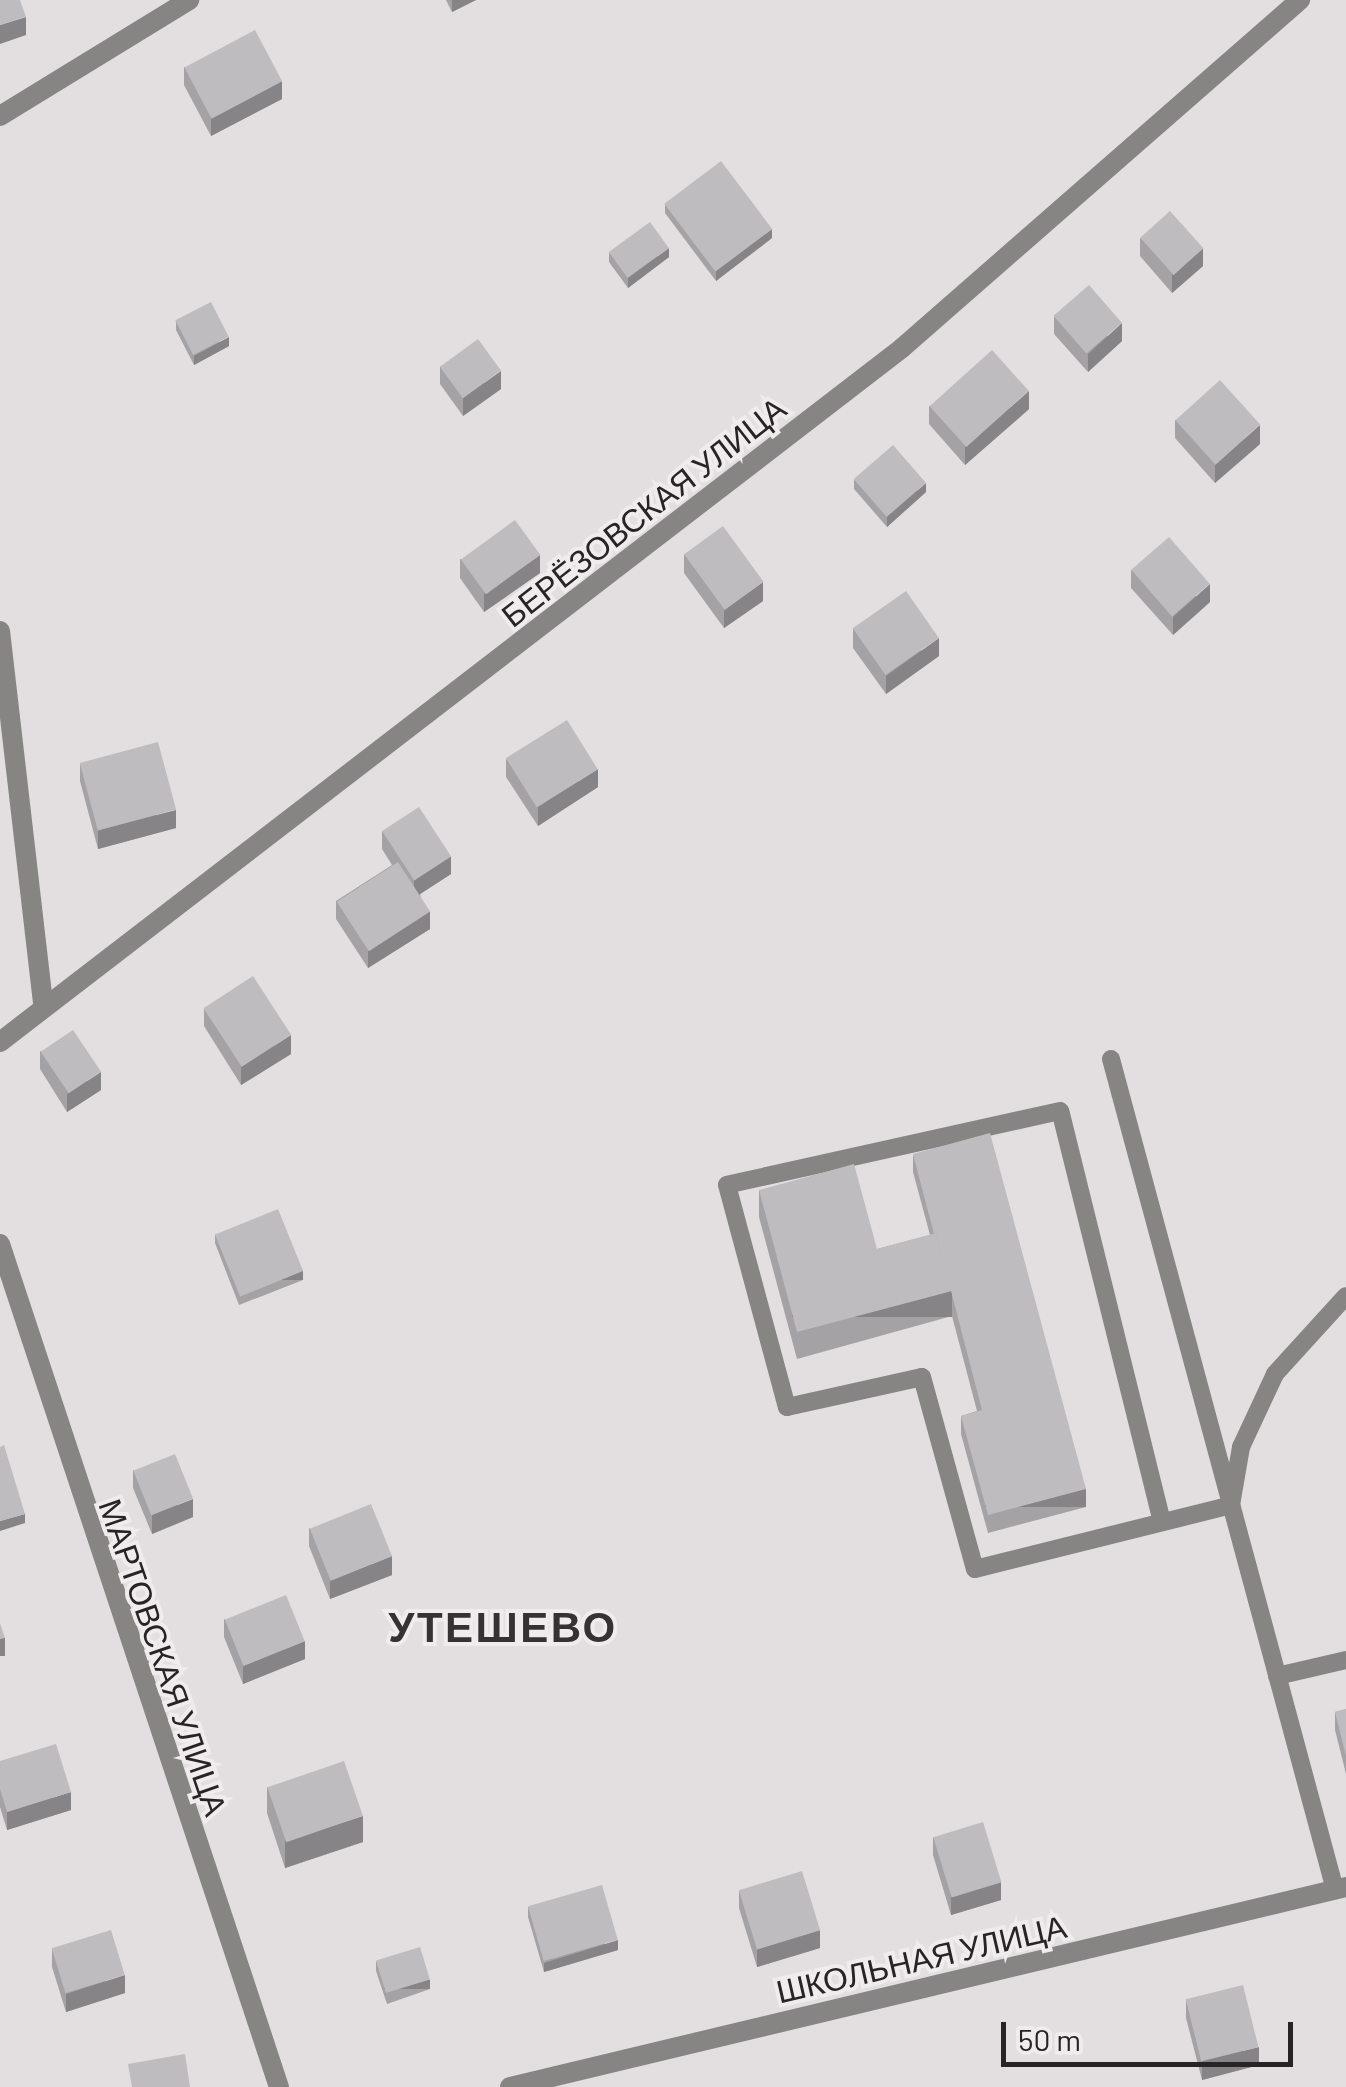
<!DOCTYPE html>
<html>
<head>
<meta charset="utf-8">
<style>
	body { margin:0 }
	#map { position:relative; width:1346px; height:2087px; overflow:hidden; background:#e3dee0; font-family:Barlow,sans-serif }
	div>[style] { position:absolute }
	.service>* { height:18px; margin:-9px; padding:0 9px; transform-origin:9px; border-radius:9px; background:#878484 }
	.minor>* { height:20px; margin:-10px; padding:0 10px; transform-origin:10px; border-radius:10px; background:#878484 }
	.wall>* { inset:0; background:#a4a2a5 }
	.shaded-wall>* { inset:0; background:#868486; transform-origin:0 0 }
	.building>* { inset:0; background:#bfbcc0; transform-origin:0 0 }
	span { translate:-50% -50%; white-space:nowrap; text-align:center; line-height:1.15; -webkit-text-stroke:8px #f0ebed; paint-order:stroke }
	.street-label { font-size:32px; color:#262424 }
	.district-label { font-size:42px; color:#363233; font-weight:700; letter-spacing:2.5px }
	.scale { position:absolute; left:1001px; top:2022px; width:292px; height:45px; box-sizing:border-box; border:5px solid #262424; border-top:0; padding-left:12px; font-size:30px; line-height:35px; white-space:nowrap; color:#262424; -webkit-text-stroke:8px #f0ebed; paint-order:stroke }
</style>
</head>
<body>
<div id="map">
	<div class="service">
		<i style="left:1111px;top:1059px;width:861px;rotate:74.91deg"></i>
		<i style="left:1162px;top:1522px;width:423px;rotate:-103.9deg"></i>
		<i style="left:1060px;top:1111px;width:341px;rotate:167.5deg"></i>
		<i style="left:727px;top:1185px;width:230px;rotate:74.9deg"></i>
		<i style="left:787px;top:1407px;width:138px;rotate:-12.5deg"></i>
		<i style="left:922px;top:1377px;width:199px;rotate:74.6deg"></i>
		<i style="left:975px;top:1569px;width:264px;rotate:-14deg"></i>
		<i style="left:1231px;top:1505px;width:59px;rotate:-80.2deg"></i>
		<i style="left:1241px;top:1447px;width:81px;rotate:-65deg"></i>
		<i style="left:1275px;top:1374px;width:105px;rotate:-47.7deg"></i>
		<i style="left:1277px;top:1676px;width:71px;rotate:-13.1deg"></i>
	</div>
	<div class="minor">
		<i style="left:0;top:116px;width:222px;rotate:-31.5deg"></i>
		<i style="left:0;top:631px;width:374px;rotate:83.4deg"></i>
		<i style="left:0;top:1042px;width:1138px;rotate:-37.57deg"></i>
		<i style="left:902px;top:348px;width:529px;rotate:-41.17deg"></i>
		<i style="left:0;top:1244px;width:888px;rotate:71.69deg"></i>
		<i style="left:510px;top:2087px;width:860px;rotate:-13.45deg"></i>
	</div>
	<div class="wall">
		<i style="clip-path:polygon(446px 0,476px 0,452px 12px)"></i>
		<i style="clip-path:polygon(184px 67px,282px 99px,211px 136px,184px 85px)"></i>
		<i style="clip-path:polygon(665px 204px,772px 238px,716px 281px,665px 213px)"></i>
		<i style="clip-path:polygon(1140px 238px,1203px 266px,1172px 293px,1140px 256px)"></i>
		<i style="clip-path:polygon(609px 253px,669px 257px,628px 288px,609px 262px)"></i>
		<i style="clip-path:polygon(1054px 316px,1122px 341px,1088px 372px,1054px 334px)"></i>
		<i style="clip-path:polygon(176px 321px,229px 346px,194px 365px,176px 330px)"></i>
		<i style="clip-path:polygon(440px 366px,501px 389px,463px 416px,440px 384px)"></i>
		<i style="clip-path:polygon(929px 406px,1029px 409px,965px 465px,929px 424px)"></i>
		<i style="clip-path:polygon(1175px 420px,1260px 444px,1215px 483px,1175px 438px)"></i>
		<i style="clip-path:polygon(854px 480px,926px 492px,887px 527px,854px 489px)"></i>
		<i style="clip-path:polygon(684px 554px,763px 601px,724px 628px,684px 573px)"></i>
		<i style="clip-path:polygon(460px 559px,540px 573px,484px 612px,460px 578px)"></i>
		<i style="clip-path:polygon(1131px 570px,1210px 602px,1173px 635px,1131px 588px)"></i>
		<i style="clip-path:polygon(853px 629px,939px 656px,886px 694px,853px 648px)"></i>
		<i style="clip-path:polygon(506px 759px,598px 787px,538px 826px,506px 777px)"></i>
		<i style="clip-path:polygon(80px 763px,176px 828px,98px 849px,80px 781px)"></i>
		<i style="clip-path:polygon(382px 831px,451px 874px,420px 894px,430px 929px,368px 968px,336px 919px,336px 901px,392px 865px,382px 849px)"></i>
		<i style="clip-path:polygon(204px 1008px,291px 1054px,241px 1085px,204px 1026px)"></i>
		<i style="clip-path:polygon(40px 1051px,101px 1090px,67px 1112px,40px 1069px)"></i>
		<i style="clip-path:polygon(913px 1154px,1086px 1507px,988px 1533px,961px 1434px,961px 1416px,977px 1411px,952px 1316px,797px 1359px,759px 1217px,759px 1190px,877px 1249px,930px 1235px,913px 1172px)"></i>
		<i style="clip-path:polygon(215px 1234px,303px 1280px,239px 1305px,215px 1243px)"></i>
		<i style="clip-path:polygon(133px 1470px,193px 1517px,152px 1534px,133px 1488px)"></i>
		<i style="clip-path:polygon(309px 1528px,392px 1575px,330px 1599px,309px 1546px)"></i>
		<i style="clip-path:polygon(224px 1619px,305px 1659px,243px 1684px,224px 1637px)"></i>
		<i style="clip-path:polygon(1346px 1709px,1346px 1774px,1335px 1730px,1335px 1712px)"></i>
		<i style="clip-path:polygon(0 1761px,71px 1810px,7px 1830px,0 1807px)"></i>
		<i style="clip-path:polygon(267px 1787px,363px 1842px,285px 1868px,267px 1813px)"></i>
		<i style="clip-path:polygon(933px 1837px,1001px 1900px,951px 1915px,933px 1855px)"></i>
		<i style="clip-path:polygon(739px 1890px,820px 1948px,757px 1967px,739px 1908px)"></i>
		<i style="clip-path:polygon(528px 1907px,618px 1950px,544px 1972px,528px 1917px)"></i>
		<i style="clip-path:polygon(52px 1949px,125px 1993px,66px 2012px,52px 1967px)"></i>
		<i style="clip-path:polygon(376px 1961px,430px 1989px,387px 2004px,376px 1971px)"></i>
		<i style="clip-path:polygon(1186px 1999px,1259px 2065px,1202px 2080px,1186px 2018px)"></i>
	</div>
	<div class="shaded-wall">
		<i style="clip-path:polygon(452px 0,476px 0,452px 12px)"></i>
		<i style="clip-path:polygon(26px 17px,26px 35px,0 44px,0 25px)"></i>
		<i style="clip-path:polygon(282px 81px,282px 99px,211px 136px,211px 118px)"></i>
		<i style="clip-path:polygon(772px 229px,772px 238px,716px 281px,716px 271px)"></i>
		<i style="clip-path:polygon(669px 248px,669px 257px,628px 288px,628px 278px)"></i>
		<i style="clip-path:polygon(1203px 248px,1203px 266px,1172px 293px,1172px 275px)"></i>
		<i style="clip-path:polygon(1122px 323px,1122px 341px,1088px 372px,1088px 354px)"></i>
		<i style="clip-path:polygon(229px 337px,229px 346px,194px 365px,194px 356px)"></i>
		<i style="clip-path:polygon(501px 371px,501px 389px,463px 416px,463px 398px)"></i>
		<i style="clip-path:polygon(1029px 391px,1029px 409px,965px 465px,965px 447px)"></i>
		<i style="clip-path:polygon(1260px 425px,1260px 444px,1215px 483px,1215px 465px)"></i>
		<i style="clip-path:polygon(926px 483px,926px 492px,887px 527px,887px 517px)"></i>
		<i style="clip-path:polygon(540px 555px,540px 573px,484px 612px,484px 594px)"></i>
		<i style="clip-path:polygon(763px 582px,763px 601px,724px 628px,724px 610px)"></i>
		<i style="clip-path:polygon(1210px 584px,1210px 602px,1173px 635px,1173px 617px)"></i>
		<i style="clip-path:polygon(939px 638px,939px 656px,886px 694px,886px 676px)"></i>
		<i style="clip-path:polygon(598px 769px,598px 787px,538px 826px,538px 807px)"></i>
		<i style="clip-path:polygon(176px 810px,176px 828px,98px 849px,98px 830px)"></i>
		<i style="clip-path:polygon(451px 856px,451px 874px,414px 898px,414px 880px)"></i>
		<i style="clip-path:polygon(430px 911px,430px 929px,368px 968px,368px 950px)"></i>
		<i style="clip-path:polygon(291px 1035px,291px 1054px,241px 1085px,241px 1067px)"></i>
		<i style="clip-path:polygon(101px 1072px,101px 1090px,67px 1112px,67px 1094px)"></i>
		<i style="left:303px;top:1271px;width:9px;height:69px;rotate:90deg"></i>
		<i style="left:952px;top:1291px;width:26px;height:160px;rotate:90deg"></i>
		<i style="left:1086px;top:1489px;width:18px;height:101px;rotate:90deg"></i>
		<i style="clip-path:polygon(193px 1499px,193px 1517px,152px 1534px,152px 1515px)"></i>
		<i style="clip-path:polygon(25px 1514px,25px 1523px,0 1531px,0 1521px)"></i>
		<i style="clip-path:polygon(392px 1556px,392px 1575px,330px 1599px,330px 1581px)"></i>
		<i style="left:5px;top:1638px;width:18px;height:5px;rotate:90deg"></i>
		<i style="clip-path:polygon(305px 1641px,305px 1659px,243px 1684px,243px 1666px)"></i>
		<i style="clip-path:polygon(71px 1792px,71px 1810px,7px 1830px,7px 1812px)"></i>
		<i style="clip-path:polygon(363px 1816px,363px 1842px,285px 1868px,285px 1841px)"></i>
		<i style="clip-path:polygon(1001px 1882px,1001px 1900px,951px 1915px,951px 1897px)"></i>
		<i style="clip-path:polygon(820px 1930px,820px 1948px,757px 1967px,757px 1949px)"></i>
		<i style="clip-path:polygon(618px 1940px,618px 1950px,544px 1972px,544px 1963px)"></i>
		<i style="clip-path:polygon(125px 1975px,125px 1993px,66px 2012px,66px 1994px)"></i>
		<i style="left:430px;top:1980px;width:9px;height:46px;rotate:90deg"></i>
		<i style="clip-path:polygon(1259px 2047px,1259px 2065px,1202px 2080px,1202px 2061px)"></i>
	</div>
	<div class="building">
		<i style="clip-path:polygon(0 0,20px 0,26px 17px,0 25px)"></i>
		<i style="left:255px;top:30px;width:58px;height:80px;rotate:62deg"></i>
		<i style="left:721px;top:161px;width:85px;height:71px;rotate:53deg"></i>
		<i style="left:1170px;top:211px;width:50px;height:40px;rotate:48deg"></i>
		<i style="left:650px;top:222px;width:32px;height:51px;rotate:54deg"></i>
		<i style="left:1089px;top:285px;width:50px;height:47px;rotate:49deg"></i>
		<i style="left:211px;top:302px;width:39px;height:40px;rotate:63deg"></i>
		<i style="left:478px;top:339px;width:39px;height:47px;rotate:54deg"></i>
		<i style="left:992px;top:350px;width:55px;height:84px;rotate:48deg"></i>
		<i style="left:1220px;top:380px;width:60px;height:60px;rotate:48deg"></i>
		<i style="left:893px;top:445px;width:50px;height:52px;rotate:49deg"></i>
		<i style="left:515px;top:520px;width:43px;height:67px;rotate:54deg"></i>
		<i style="left:723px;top:526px;width:69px;height:48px;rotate:54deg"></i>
		<i style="left:1169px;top:537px;width:62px;height:50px;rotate:49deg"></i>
		<i style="left:906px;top:591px;width:57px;height:65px;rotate:55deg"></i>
		<i style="left:567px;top:720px;width:58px;height:72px;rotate:58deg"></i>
		<i style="left:158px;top:742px;width:70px;height:81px;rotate:75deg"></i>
		<i style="left:419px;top:807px;width:59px;height:44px;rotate:57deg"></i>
		<i style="left:398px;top:862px;width:59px;height:73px;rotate:57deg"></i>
		<i style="left:253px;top:976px;width:70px;height:59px;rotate:57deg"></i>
		<i style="left:73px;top:1030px;width:50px;height:39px;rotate:56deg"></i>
		<i style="clip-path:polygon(990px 1133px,1086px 1489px,988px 1515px,961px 1416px,982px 1410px,936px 1233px,934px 1234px,913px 1154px)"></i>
		<i style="clip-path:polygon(854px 1164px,877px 1249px,936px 1233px,952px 1291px,797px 1332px,759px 1190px)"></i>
		<i style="left:278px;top:1209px;width:67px;height:68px;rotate:68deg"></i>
		<i style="clip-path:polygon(4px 1445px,25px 1514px,0 1521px,0 1447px)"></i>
		<i style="left:175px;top:1454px;width:48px;height:45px;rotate:68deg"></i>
		<i style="left:371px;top:1504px;width:56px;height:66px;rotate:68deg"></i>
		<i style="left:286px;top:1595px;width:50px;height:66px;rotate:68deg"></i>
		<i style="clip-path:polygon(0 1623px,5px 1638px,0 1639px)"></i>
		<i style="clip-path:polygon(1346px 1709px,1346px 1756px,1335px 1712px)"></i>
		<i style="clip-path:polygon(56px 1744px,71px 1792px,7px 1812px,0 1789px,0 1761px)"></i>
		<i style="left:344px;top:1761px;width:58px;height:81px;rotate:71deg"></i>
		<i style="left:983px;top:1822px;width:63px;height:52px;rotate:73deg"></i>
		<i style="left:802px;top:1871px;width:62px;height:66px;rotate:73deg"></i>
		<i style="left:602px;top:1885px;width:57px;height:77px;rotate:74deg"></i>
		<i style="left:111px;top:1930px;width:47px;height:62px;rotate:73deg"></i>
		<i style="left:420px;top:1947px;width:34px;height:46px;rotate:73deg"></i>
		<i style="left:1243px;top:1985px;width:64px;height:59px;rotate:76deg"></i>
		<i style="clip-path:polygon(185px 2054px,190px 2087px,132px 2087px,128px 2064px)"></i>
	</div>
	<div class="street-label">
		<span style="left:643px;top:511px;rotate:-38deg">БЕРЁЗОВСКАЯ УЛИЦА</span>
		<span style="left:164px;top:1657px;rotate:71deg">МАРТОВСКАЯ УЛИЦА</span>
		<span style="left:921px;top:1958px;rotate:-13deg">ШКОЛЬНАЯ УЛИЦА</span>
	</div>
	<div class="district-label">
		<span style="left:503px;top:1625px">УТЕШЕВО</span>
	</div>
	<div class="scale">50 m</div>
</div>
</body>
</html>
